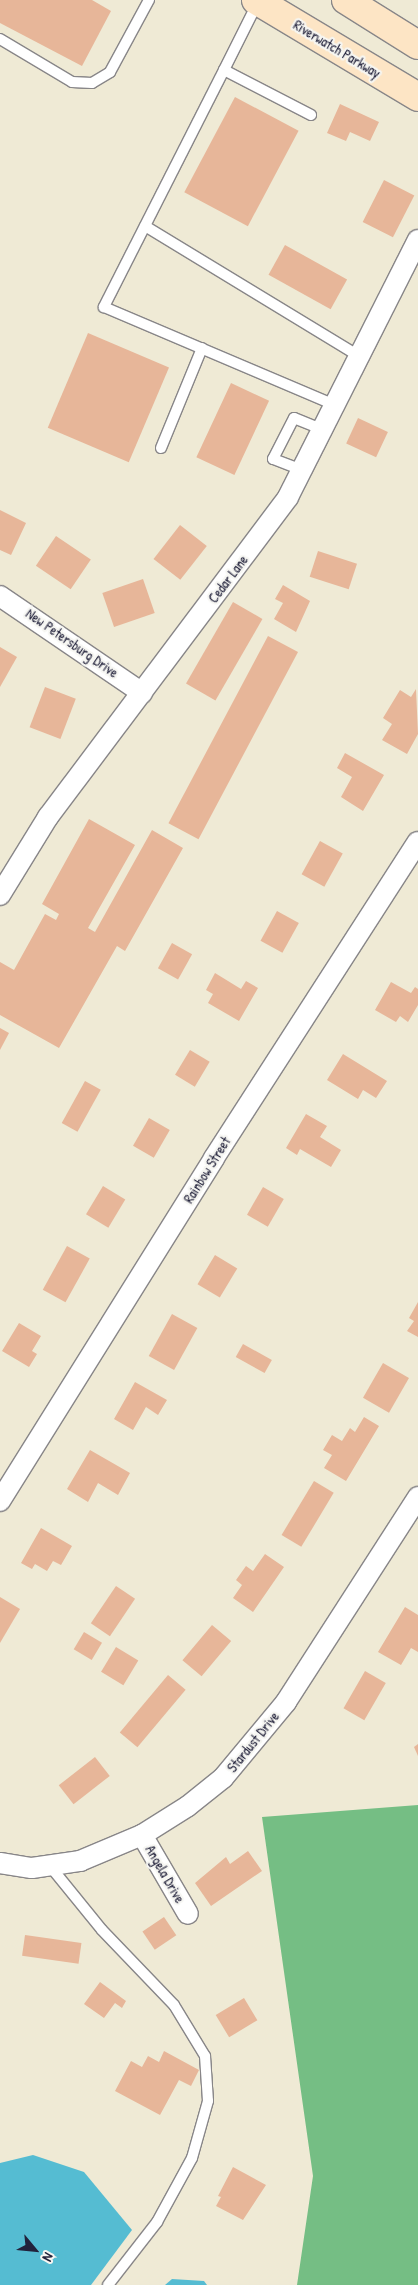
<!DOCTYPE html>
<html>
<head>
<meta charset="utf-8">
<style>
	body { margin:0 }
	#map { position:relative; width:418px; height:2285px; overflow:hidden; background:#efead5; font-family:"Patrick Hand",sans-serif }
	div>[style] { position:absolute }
	.forest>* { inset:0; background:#75be84 }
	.water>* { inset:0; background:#55bcd2 }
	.building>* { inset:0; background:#e7b699; transform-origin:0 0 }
	.roads { filter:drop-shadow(1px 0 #888688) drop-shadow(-1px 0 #888688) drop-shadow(0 1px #888688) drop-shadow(0 -1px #888688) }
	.service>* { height:10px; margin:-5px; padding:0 5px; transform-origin:5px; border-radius:5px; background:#fff }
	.minor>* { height:20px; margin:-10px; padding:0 10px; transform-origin:10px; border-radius:10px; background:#fff }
	.secondary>* { height:28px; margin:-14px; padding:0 14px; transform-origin:14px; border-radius:14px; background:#fde5c5 }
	span { translate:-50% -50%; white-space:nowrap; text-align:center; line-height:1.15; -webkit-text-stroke:4.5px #f6f6f2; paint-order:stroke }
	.street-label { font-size:14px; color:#22223b }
	.north { position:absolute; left:10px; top:2225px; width:50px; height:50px; -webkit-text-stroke:4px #f6f6f2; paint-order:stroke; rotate:118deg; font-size:14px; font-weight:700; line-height:20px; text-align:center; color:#22223b }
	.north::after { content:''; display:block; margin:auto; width:18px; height:22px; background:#22223b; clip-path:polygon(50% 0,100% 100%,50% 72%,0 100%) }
</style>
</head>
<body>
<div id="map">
	<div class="forest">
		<i style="clip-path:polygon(418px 1805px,418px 2285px,297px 2285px,313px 2176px,262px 1817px)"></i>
	</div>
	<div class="water">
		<i style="clip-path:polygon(33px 2155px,84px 2172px,132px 2230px,91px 2285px,0 2285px,0 2163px)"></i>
		<i style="clip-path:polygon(172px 2279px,204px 2281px,207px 2285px,165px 2285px)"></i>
	</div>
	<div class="building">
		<i style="clip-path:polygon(0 0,92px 0,111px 11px,82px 66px,0 23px)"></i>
		<i style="left:235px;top:97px;width:72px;height:108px;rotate:28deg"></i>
		<i style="clip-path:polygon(340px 104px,379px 122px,370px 141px,350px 132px,346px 141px,327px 133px)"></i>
		<i style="left:384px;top:180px;width:34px;height:47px;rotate:27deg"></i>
		<i style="left:285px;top:245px;width:71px;height:34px;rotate:29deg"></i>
		<i style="left:88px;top:333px;width:88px;height:103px;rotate:23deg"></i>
		<i style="left:231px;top:383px;width:42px;height:82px;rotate:25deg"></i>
		<i style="left:358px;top:418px;width:33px;height:28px;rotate:25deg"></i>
		<i style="clip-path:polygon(0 510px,26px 523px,11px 555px,0 550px)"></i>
		<i style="left:180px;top:525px;width:34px;height:43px;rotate:38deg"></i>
		<i style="left:56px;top:536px;width:42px;height:36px;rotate:34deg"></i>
		<i style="left:318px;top:551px;width:41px;height:27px;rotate:18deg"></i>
		<i style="left:143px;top:579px;width:36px;height:43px;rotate:71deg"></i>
		<i style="clip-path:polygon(283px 585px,310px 601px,296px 632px,274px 619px,283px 603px,275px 599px)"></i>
		<i style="left:233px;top:602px;width:34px;height:94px;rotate:30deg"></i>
		<i style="left:268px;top:636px;width:34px;height:212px;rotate:28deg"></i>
		<i style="clip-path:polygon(0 647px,17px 657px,0 687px)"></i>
		<i style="left:45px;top:687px;width:33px;height:43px;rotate:21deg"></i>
		<i style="clip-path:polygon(416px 689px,418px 734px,407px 754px,382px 740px,392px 724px,383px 718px,400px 690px,411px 697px)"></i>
		<i style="clip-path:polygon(345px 753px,384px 775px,363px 811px,341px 797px,352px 777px,337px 768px)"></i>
		<i style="clip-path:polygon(89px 819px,135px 845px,88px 928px,95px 932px,152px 830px,183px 848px,125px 951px,117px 946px,59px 1048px,0 1015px,0 962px,14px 970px,45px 914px,56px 920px,59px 914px,42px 904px)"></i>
		<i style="left:320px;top:841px;width:26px;height:38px;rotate:29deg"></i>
		<i style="left:277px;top:911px;width:25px;height:34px;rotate:29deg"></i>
		<i style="left:172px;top:943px;width:23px;height:29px;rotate:29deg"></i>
		<i style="clip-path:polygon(215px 973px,241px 989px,246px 981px,258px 988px,239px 1021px,208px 1003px,213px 994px,206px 990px)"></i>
		<i style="clip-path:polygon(391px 982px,411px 993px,415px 987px,418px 989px,418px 1005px,408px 1022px,400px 1016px,396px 1022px,375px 1010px)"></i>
		<i style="clip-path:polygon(0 1028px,9px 1033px,0 1050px)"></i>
		<i style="left:190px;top:1050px;width:23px;height:29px;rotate:31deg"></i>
		<i style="clip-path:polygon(343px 1054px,387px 1081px,376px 1098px,363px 1090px,358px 1099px,327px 1080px)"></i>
		<i style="left:85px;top:1081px;width:18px;height:48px;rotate:29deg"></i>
		<i style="clip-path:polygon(306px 1114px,327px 1126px,320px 1137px,341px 1150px,331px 1167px,300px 1149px,297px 1155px,286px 1148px)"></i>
		<i style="left:149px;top:1118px;width:24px;height:32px;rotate:30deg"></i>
		<i style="left:103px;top:1186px;width:26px;height:33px;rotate:31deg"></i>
		<i style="left:263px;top:1187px;width:24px;height:32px;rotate:30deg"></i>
		<i style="left:67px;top:1246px;width:26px;height:50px;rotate:29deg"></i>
		<i style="left:215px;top:1255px;width:26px;height:34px;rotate:31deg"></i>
		<i style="clip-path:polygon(418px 1302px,418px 1337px,407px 1331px,414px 1321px,409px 1318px)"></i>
		<i style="left:172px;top:1314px;width:29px;height:48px;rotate:29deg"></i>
		<i style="clip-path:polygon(19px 1323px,41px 1336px,32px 1351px,37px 1354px,29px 1367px,2px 1351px)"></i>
		<i style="left:243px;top:1344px;width:33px;height:15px;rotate:29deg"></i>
		<i style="left:383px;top:1363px;width:30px;height:40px;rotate:30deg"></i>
		<i style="clip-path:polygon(135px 1382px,167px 1400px,158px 1415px,146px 1407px,133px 1430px,114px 1419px)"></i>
		<i style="clip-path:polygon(364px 1417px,379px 1426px,346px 1481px,324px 1468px,332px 1455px,323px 1450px,332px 1435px,342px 1441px,350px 1428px,355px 1432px)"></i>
		<i style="clip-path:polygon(90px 1450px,130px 1473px,118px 1495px,98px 1483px,88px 1502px,67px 1489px)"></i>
		<i style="left:314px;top:1481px;width:23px;height:63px;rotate:31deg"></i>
		<i style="clip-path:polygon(41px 1528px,72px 1546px,61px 1565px,53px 1561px,47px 1571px,35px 1564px,32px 1569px,21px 1563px)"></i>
		<i style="clip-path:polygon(265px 1554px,284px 1567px,253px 1612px,233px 1598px,242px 1585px,236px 1580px,246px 1566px,253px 1571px)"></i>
		<i style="left:116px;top:1586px;width:23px;height:45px;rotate:34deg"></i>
		<i style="clip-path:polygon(0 1597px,20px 1609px,0 1643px)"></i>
		<i style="clip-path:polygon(405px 1607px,418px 1615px,418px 1652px,411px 1648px,401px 1665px,378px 1652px)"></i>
		<i style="left:212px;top:1625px;width:25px;height:46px;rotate:40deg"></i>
		<i style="left:84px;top:1632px;width:21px;height:20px;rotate:31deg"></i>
		<i style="left:116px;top:1647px;width:26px;height:29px;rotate:31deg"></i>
		<i style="left:365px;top:1671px;width:24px;height:43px;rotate:30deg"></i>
		<i style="left:168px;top:1675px;width:23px;height:75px;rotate:40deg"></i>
		<i style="clip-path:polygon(418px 1744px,418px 1756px,414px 1747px)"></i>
		<i style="left:95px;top:1757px;width:24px;height:46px;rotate:52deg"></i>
		<i style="clip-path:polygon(248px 1851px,262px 1871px,211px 1906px,195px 1883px,226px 1857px,230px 1864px)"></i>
		<i style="left:164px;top:1917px;width:22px;height:26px;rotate:56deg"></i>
		<i style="left:25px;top:1935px;width:57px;height:21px;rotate:8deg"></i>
		<i style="clip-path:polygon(100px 1982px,126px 2001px,122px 2008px,115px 2003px,104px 2018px,84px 2004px)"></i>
		<i style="left:244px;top:1998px;width:26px;height:33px;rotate:59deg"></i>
		<i style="clip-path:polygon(164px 2051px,199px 2070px,191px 2086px,179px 2080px,160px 2115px,115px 2091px,131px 2061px,142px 2067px,148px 2056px,159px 2062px)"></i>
		<i style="clip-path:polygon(233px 2167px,266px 2185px,243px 2220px,216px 2206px,221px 2197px,218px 2196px)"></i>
	</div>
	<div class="roads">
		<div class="service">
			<i style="left:258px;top:2px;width:76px;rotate:116.6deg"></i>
			<i style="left:224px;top:70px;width:98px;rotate:27.3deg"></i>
			<i style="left:0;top:39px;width:84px;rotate:30.8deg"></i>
			<i style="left:72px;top:82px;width:20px;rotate:3deg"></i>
			<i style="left:92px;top:83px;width:21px;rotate:-31deg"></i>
			<i style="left:110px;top:72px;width:82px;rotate:-61.6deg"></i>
			<i style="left:224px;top:70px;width:266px;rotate:116.9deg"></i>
			<i style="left:104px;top:307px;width:251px;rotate:23deg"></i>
			<i style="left:145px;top:226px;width:250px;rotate:31.3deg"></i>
			<i style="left:161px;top:448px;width:108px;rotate:-67.7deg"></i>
			<i style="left:302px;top:470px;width:31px;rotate:-159deg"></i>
			<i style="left:273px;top:459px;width:46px;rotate:-62.9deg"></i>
			<i style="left:294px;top:418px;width:31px;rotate:22deg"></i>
			<i style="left:50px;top:1866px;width:82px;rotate:50.9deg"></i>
			<i style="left:102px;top:1930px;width:104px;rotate:46.2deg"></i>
			<i style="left:174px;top:2005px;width:60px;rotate:58.7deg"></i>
			<i style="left:205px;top:2056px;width:45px;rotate:86.2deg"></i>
			<i style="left:208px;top:2101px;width:59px;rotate:105.7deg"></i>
			<i style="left:192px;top:2158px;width:73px;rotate:118.7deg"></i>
			<i style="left:157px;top:2222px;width:80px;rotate:127.9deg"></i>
		</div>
		<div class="minor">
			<i style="left:0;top:596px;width:172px;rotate:34.3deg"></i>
			<i style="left:0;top:895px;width:92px;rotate:-58.4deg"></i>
			<i style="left:48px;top:817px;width:400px;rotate:-53.1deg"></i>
			<i style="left:288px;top:497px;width:288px;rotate:-63.2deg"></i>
			<i style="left:0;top:1501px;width:404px;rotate:-58deg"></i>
			<i style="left:214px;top:1158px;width:376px;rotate:-57.2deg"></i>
			<i style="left:142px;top:1835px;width:91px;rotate:59.8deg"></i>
			<i style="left:0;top:1863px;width:32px;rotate:9deg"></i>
			<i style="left:32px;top:1868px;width:49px;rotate:-8.3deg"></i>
			<i style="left:80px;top:1861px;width:67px;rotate:-22.8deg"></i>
			<i style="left:142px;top:1835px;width:54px;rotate:-32.2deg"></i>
			<i style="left:188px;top:1806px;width:45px;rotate:-38.7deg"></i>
			<i style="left:223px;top:1778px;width:99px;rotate:-50.3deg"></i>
			<i style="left:286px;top:1702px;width:244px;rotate:-57.2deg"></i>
		</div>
		<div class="secondary">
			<i style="left:256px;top:0;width:189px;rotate:30.9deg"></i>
			<i style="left:346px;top:0;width:85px;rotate:32deg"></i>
		</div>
	</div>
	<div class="street-label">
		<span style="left:337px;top:49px;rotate:31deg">Riverwatch Parkway</span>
		<span style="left:228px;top:579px;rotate:-53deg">Cedar Lane</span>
		<span style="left:72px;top:643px;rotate:35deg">New Petersburg Drive</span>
		<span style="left:207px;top:1170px;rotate:-58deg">Rainbow Street</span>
		<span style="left:253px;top:1742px;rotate:-51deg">Stardust Drive</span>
		<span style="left:165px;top:1874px;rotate:60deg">Angela Drive</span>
	</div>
	<div class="north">N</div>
</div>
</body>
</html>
